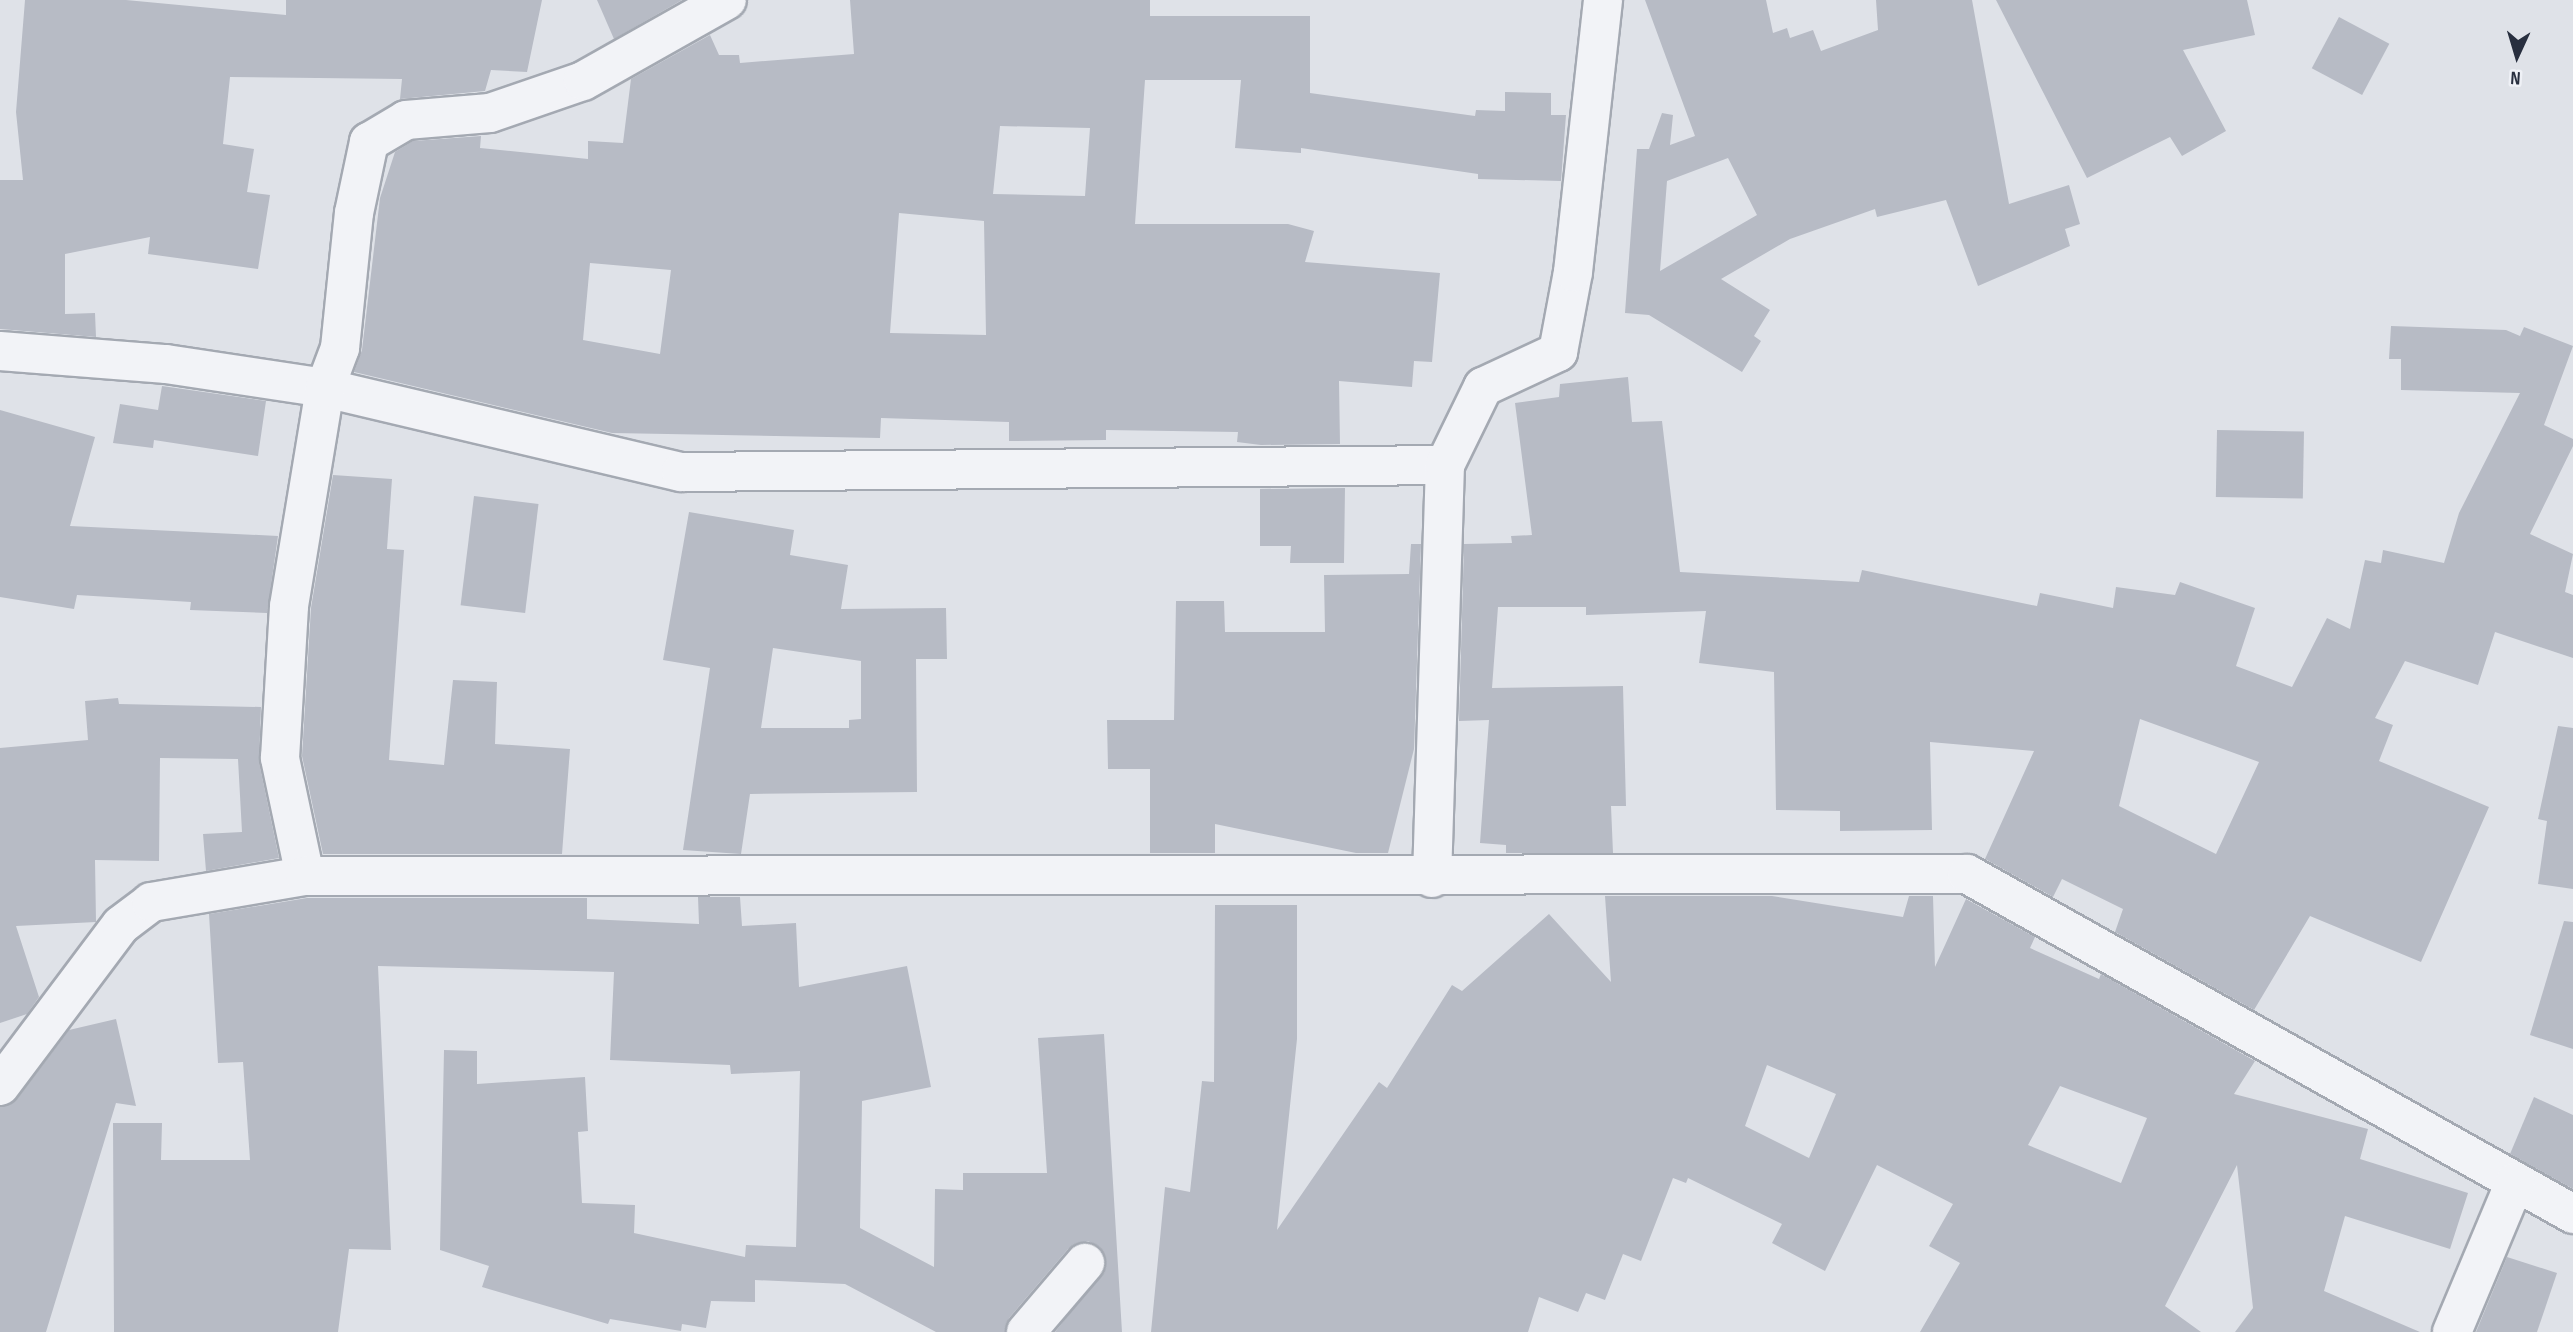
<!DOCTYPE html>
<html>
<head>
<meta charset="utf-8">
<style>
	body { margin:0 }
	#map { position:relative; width:2573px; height:1332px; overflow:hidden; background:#dfe2e8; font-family:"Sofia Sans Condensed",sans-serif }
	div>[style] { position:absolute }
	.building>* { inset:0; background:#b7bbc5; transform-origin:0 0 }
	.roads { filter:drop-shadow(2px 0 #a4a9b2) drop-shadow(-2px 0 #a4a9b2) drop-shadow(0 2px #a4a9b2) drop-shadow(0 -2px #a4a9b2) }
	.minor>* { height:38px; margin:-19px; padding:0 19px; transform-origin:19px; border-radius:19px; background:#f2f3f7 }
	span { translate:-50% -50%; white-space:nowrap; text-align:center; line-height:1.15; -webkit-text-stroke:5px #eff1f6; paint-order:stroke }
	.north { position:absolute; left:2482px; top:21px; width:70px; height:70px; -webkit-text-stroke:5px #eff1f6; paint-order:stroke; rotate:184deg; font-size:19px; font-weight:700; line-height:28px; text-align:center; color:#282f3f }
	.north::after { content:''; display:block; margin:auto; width:24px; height:32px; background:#282f3f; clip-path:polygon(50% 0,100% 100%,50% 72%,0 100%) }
</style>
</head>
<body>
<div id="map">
	<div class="building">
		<i style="clip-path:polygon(25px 0,126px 0,286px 15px,286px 0,542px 0,527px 72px,491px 70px,485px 91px,400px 99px,402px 79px,230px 77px,223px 144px,254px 149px,247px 192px,270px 195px,258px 269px,148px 254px,150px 237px,65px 254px,65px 314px,95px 313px,96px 337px,0 329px,0 180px,23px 180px,16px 112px)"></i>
		<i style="clip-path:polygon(597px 0,682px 0,614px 39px)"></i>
		<i style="clip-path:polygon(evenodd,850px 0,1150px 0,1150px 16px,1310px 16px,1310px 93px,1475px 116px,1476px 110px,1505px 111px,1505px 92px,1551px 93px,1551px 115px,1566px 115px,1561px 181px,1478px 179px,1478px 174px,1301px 148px,1301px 153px,1235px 148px,1241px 80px,1145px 80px,1135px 224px,1288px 224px,1314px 231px,1305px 262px,1440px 273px,1432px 362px,1414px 361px,1412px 387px,1339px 381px,1340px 444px,1261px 445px,1237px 442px,1238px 432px,1106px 430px,1106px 440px,1009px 441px,1009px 422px,881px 418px,880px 438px,612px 433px,354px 372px,362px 350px,380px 198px,395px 152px,413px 141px,481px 136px,480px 148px,588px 159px,588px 141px,623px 143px,631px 79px,710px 35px,719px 55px,739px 55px,740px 63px,854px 54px,850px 0,1000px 126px,1090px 128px,1085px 196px,993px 194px,1000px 126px,850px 0,899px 213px,984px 221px,986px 335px,890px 333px,899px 213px,850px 0,590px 263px,671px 270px,660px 354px,583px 340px,590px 263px)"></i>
		<i style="clip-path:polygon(evenodd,1645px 0,1766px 0,1773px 33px,1787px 28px,1790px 38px,1813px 30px,1821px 51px,1878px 30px,1876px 0,1972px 0,2009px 204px,2069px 185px,2080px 224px,2065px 229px,2070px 246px,1978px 286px,1946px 200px,1877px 217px,1875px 209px,1790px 239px,1721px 279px,1770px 310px,1754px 336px,1761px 341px,1742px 372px,1649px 315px,1625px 313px,1637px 149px,1649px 149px,1662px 113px,1673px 115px,1670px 145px,1695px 136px,1645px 0,1728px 158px,1757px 215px,1660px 271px,1667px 181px,1728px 158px)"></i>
		<i style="clip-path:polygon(1996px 0,2247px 0,2255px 35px,2183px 50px,2226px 131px,2182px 156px,2170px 137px,2087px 178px)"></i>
		<i style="left:2339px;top:17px;width:57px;height:58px;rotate:28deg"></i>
		<i style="clip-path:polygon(evenodd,2391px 326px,2506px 330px,2520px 336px,2524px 327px,2573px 346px,2544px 425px,2573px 439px,2573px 446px,2530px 534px,2573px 554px,2565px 592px,2573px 595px,2573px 658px,2495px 632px,2478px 685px,2405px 661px,2375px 718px,2393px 725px,2379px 761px,2489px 807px,2421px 962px,2310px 916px,2254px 1010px,2115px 932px,2123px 909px,2062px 879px,2053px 897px,1985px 859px,2034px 751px,1930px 742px,1932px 830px,1840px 831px,1840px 811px,1776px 810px,1774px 672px,1699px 663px,1706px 611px,1586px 615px,1586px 607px,1498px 607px,1492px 688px,1623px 686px,1626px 806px,1611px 806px,1613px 853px,1506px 853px,1506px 845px,1480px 843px,1489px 720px,1459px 721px,1464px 544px,1512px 543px,1511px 536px,1532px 535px,1515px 403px,1559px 397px,1560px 384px,1628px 377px,1632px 422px,1662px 421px,1680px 572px,1859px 582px,1862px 570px,2037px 606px,2040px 593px,2113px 608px,2116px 587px,2175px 595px,2180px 582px,2255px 608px,2236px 666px,2292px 687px,2327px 618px,2350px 629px,2365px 560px,2381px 563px,2383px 550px,2444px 563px,2459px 513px,2520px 393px,2401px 390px,2401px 359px,2389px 359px,2391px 326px,2140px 719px,2259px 762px,2216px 854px,2119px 806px,2140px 719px)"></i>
		<i style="clip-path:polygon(162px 386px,266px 401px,258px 456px,154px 440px,153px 448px,113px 443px,120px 404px,158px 410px)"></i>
		<i style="clip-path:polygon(0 410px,95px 437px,70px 526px,278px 536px,267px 613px,190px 610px,191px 602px,77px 595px,74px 609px,0 597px)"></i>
		<i style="left:2217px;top:430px;width:87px;height:67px;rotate:1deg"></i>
		<i style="clip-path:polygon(333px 475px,392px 479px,387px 549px,404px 550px,389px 760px,444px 765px,453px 680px,497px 682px,495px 744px,570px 749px,562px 854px,323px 854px,302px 756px,311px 608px)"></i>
		<i style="clip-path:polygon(1345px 488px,1344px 563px,1290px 563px,1291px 546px,1260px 546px,1260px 489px)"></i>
		<i style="left:474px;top:496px;width:65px;height:110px;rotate:7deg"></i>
		<i style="clip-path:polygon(evenodd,689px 512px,794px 530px,790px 555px,848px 565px,841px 609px,946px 608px,947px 659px,916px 659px,917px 792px,750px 794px,741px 854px,683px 850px,710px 668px,663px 660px,689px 512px,773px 648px,861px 661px,861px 719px,849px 720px,849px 728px,761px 728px,773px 648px)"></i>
		<i style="clip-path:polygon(1411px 544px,1421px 544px,1414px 749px,1388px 853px,1356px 853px,1215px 824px,1215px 853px,1150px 853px,1150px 769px,1108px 769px,1107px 720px,1174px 720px,1176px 601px,1224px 601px,1225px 632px,1325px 632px,1324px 575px,1409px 574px)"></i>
		<i style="clip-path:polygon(118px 698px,119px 704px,261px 707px,259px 762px,279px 858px,206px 871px,203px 834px,242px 832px,238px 759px,160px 758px,159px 861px,95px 860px,96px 922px,16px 926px,39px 997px,27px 1014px,0 1023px,0 748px,88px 740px,85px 701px)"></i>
		<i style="clip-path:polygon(2558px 726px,2573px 728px,2573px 889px,2538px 884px,2547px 821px,2538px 819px)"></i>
		<i style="clip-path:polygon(evenodd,1605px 896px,1772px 896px,1903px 917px,1909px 896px,1933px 896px,1935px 967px,1966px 899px,2035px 937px,2030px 948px,2099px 979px,2101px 974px,2255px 1061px,2234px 1094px,2368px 1129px,2360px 1159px,2468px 1193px,2450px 1249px,2345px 1216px,2324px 1291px,2420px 1332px,2235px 1332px,2253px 1308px,2237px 1165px,2165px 1306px,2201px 1332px,1920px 1332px,1960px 1263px,1929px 1246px,1953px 1204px,1877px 1165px,1825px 1271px,1772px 1243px,1782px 1224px,1688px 1178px,1686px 1183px,1673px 1178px,1641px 1261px,1623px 1254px,1605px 1300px,1586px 1293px,1578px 1312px,1539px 1297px,1528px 1332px,1151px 1332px,1165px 1187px,1190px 1192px,1202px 1081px,1214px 1082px,1215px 905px,1297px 905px,1297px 1039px,1277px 1230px,1379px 1082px,1387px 1088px,1452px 985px,1462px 991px,1549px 914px,1611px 982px,1605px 896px,1767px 1065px,1836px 1094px,1809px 1158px,1745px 1126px,1767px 1065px,1605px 896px,2060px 1086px,2147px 1118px,2121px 1183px,2028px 1145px,2060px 1086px)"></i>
		<i style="clip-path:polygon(698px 897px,740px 897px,742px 926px,796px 923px,799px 987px,907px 966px,931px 1087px,862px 1101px,860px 1228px,934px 1267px,935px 1189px,963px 1190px,963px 1173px,1047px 1173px,1038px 1038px,1104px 1034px,1122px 1332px,1055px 1332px,1106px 1268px,1100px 1247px,1088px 1241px,1068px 1249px,1009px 1318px,1005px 1332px,936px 1332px,845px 1284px,755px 1280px,755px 1302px,711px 1301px,706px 1328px,682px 1324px,681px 1331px,610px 1319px,608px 1324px,482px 1287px,489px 1266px,440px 1250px,444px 1050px,477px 1051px,477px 1084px,585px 1077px,588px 1131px,578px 1132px,582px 1203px,635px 1205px,634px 1233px,745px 1257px,746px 1245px,796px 1247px,800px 1071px,731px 1074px,730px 1065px,610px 1060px,614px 972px,378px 966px,391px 1250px,349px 1249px,338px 1332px,114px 1332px,113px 1123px,162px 1123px,161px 1160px,250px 1160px,243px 1062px,218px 1063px,209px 914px,307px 898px,587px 898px,587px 919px,699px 924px)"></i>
		<i style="clip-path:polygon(2564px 921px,2573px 922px,2573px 1049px,2530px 1035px)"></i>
		<i style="clip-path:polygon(116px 1019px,136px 1106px,116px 1103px,46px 1332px,0 1332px,0 1107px,17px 1099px,69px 1030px)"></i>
		<i style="clip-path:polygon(2534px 1097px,2573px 1115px,2573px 1189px,2510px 1154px)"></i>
		<i style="clip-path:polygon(2507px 1257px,2557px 1273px,2537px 1332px,2476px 1332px)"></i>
	</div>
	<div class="roads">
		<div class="minor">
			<i style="left:0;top:351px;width:167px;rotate:4.5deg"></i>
			<i style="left:166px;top:364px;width:161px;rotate:8.6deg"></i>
			<i style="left:325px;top:388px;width:366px;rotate:13.3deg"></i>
			<i style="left:681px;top:472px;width:764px;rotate:-0.52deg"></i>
			<i style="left:305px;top:876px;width:121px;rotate:-102deg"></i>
			<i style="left:280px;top:758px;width:152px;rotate:-86.6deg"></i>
			<i style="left:289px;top:606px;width:221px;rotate:-80.6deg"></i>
			<i style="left:325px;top:388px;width:43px;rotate:-69.4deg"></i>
			<i style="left:340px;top:348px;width:136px;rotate:-84.1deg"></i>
			<i style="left:354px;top:213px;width:73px;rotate:-78.1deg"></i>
			<i style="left:369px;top:142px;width:43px;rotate:-30.7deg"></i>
			<i style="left:406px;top:120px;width:84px;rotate:-4.8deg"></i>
			<i style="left:490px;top:113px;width:98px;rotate:-19deg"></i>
			<i style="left:583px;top:81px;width:165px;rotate:-29.4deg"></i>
			<i style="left:1432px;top:878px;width:413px;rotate:-88.2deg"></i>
			<i style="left:1445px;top:465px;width:87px;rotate:-64deg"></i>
			<i style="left:1483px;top:387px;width:83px;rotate:-25deg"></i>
			<i style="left:1558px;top:352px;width:81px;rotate:-79.4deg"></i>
			<i style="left:1573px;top:272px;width:274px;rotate:-83.7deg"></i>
			<i style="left:0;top:1086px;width:201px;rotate:-53.1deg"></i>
			<i style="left:121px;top:925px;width:38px;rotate:-37deg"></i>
			<i style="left:151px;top:902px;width:156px;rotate:-9.6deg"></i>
			<i style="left:305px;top:876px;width:1662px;rotate:-0.07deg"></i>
			<i style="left:1967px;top:874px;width:695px;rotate:29.29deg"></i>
			<i style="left:1026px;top:1332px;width:91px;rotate:-49.5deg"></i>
			<i style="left:2452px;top:1332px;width:163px;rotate:-67.2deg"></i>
		</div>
	</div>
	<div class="north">N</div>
</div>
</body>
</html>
